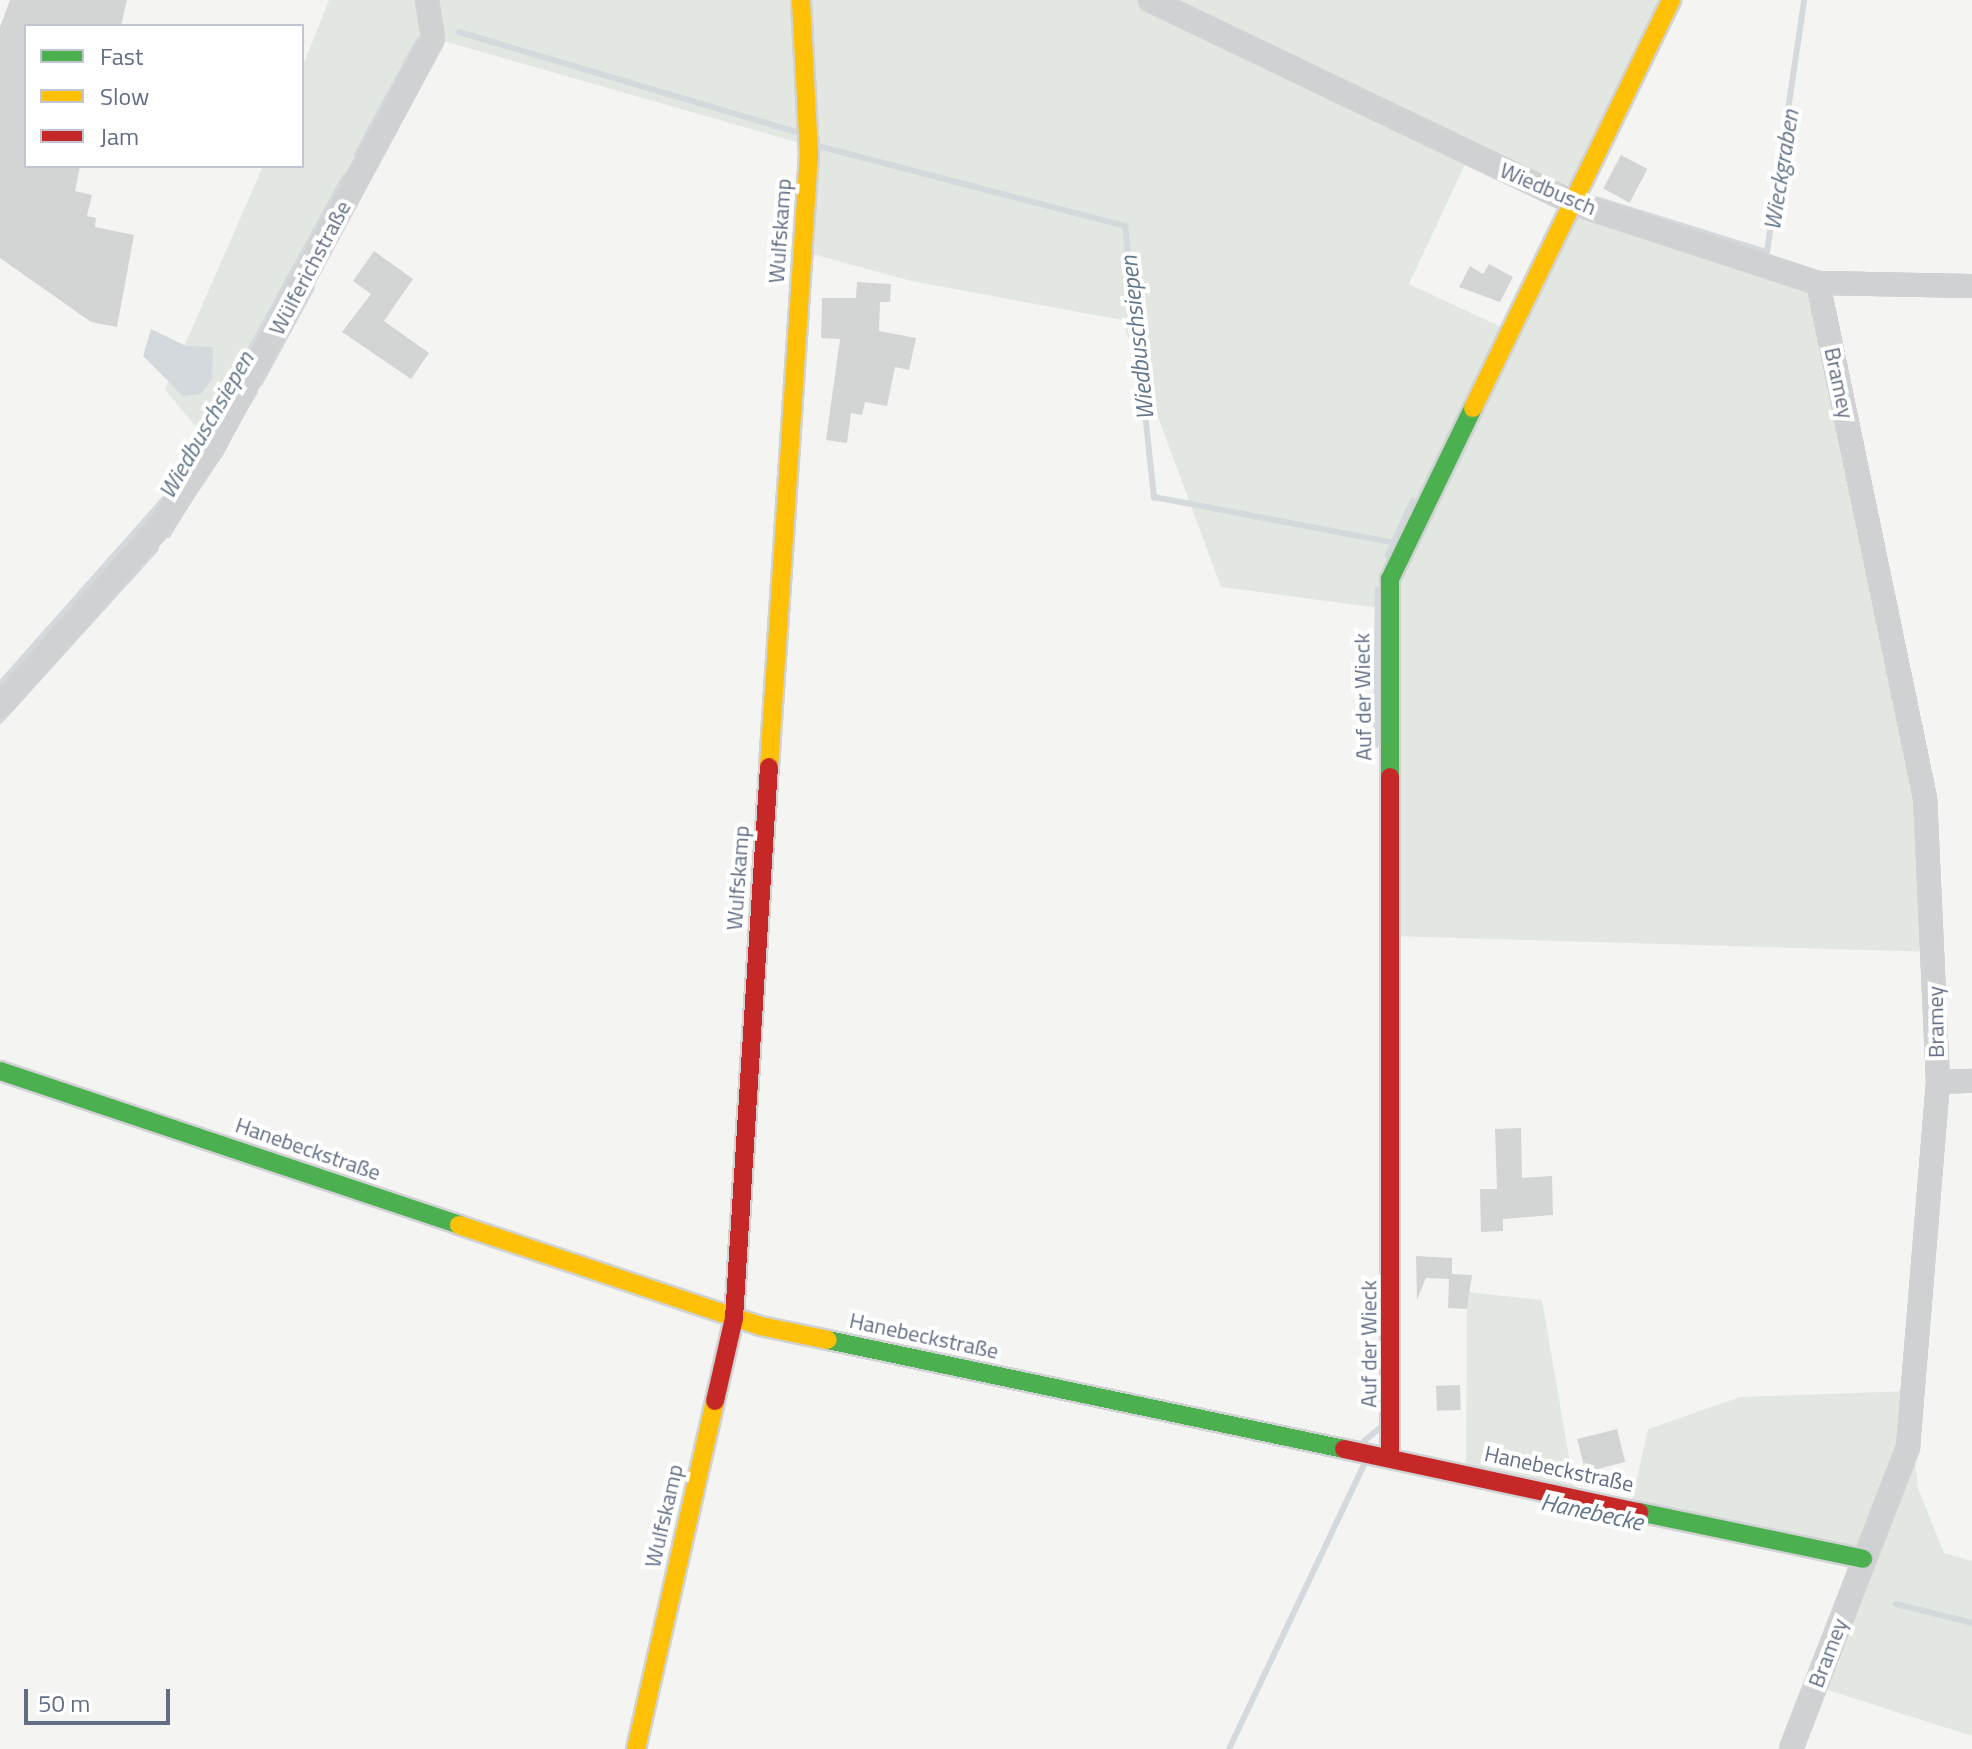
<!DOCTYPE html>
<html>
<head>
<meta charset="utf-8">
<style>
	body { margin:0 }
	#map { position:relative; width:1972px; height:1749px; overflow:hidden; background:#f4f5f3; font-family:"Titillium Web",sans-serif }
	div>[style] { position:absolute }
	.green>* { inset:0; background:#e2e8e1 }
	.water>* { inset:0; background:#d3d9dd }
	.stream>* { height:6px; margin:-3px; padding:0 3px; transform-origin:3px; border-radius:3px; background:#d3d9dd }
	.building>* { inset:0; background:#d3d5d5; transform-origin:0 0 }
	.roads { filter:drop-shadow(2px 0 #d0d2d4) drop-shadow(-2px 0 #d0d2d4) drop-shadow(0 2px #d0d2d4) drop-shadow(0 -2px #d0d2d4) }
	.street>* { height:20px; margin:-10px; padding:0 10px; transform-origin:10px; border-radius:10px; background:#d0d1d2 }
	.fast>* { height:18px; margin:-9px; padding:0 9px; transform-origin:9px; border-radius:9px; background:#4caf50 }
	.slow>* { height:18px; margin:-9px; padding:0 9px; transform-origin:9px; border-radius:9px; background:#ffc107 }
	.jam>* { height:18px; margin:-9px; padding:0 9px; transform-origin:9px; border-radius:9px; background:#c62828 }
	span { translate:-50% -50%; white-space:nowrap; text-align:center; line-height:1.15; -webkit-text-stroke:8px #fff; paint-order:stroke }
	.street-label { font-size:22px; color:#626e86 }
	.water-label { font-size:24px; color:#62768a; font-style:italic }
	.legend { position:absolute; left:24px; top:24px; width:280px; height:144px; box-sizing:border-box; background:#fff; border:2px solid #c0c5cf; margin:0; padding:10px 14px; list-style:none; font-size:24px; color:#626e86 }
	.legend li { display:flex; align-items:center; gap:16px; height:40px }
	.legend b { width:40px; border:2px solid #c0c5cf }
	.scale { position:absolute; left:24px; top:1689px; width:146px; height:36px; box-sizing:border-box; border:4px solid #626e86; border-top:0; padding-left:10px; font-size:24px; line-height:28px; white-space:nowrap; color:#626e86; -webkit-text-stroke:6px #fff; paint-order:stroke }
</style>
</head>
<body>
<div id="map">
	<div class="green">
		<i style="clip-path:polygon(evenodd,329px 0,1670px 0,1573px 203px,1818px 283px,1925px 798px,1935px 952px,1390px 936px,1386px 609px,1221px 587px,1122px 320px,911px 281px,809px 253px,803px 144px,433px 38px,213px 447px,165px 390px,263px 166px,302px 166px,302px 68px,329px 0,1469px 156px,1572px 203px,1514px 333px,1409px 284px,1469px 156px)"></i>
		<i style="clip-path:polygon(1467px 1292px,1542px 1300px,1576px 1498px,1466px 1474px)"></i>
		<i style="clip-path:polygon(1908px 1391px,1918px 1488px,1944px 1553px,1972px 1561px,1972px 1736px,1815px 1686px,1863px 1560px,1630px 1509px,1648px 1429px,1740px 1397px)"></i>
	</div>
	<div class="water">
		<i style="clip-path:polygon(151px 329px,186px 346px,213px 347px,212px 379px,201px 394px,183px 396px,143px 356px)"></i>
	</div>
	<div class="stream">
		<i style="left:459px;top:32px;width:355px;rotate:16.5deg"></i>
		<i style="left:822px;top:147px;width:313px;rotate:14.6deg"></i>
		<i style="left:1125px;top:226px;width:273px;rotate:83.9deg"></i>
		<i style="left:1154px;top:497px;width:241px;rotate:10.8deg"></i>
		<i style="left:357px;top:154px;width:128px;rotate:-61.6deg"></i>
		<i style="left:1590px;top:197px;width:185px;rotate:17.3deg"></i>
		<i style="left:1767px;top:252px;width:255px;rotate:-81.6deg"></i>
		<i style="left:260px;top:383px;width:108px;rotate:-61.3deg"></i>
		<i style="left:168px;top:535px;width:167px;rotate:-58.7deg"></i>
		<i style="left:1388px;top:555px;width:60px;rotate:-65.6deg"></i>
		<i style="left:0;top:684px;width:264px;rotate:-48.4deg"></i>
		<i style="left:175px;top:487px;width:354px;rotate:-61.3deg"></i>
		<i style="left:0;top:721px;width:232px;rotate:-47.8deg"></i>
		<i style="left:1376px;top:745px;width:156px;rotate:-89.3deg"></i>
		<i style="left:1363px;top:1442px;width:23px;rotate:-40deg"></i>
		<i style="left:1896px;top:1604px;width:78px;rotate:14deg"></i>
		<i style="left:1229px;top:1749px;width:317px;rotate:-64.6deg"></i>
	</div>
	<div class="building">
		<i style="clip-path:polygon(10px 0,127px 0,121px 26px,26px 26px,26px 166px,80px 166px,75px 191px,92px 195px,87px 216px,96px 218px,95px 227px,134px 235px,117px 327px,91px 322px,0 258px,0 27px)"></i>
		<i style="left:1621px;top:155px;width:30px;height:38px;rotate:28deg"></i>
		<i style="clip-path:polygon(374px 251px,413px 279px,384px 321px,429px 353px,411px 379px,342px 332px,371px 294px,353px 281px)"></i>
		<i style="clip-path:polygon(1489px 264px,1513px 277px,1500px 302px,1459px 287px,1470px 266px,1483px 274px)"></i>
		<i style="clip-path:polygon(857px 282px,891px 284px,890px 302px,880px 302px,879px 331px,916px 338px,909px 370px,895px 367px,887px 406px,865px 402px,862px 415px,851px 413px,847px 443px,826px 440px,840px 339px,821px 338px,822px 298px,856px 298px)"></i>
		<i style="clip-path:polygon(1521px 1128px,1522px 1178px,1552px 1176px,1553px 1215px,1503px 1219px,1503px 1231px,1481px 1232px,1480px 1189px,1497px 1189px,1495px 1129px)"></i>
		<i style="clip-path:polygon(1416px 1256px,1452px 1258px,1452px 1274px,1472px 1275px,1467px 1309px,1448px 1308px,1449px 1279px,1426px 1278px,1417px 1300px)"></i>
		<i style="left:1460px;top:1385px;width:25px;height:24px;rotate:88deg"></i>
		<i style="left:1617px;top:1429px;width:34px;height:41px;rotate:76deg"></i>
	</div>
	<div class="roads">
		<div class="street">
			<i style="left:1150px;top:0;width:469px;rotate:25.6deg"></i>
			<i style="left:1573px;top:203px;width:258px;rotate:18.1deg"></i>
			<i style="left:1818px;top:283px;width:154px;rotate:1.1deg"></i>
			<i style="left:0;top:706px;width:242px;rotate:-48.3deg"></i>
			<i style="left:161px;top:525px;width:94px;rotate:-56.3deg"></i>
			<i style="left:213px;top:447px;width:464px;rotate:-61.7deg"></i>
			<i style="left:433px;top:38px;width:38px;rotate:-99deg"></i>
			<i style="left:1938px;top:1082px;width:34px;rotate:-2deg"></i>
			<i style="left:1791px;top:1749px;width:324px;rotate:-68.8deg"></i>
			<i style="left:1908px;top:1447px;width:366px;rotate:-85.3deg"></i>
			<i style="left:1938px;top:1082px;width:284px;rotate:-92.6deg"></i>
			<i style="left:1925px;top:798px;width:526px;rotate:-101.74deg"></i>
		</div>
		<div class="fast">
			<i style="left:1390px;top:777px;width:198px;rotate:-90deg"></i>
			<i style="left:1390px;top:579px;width:190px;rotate:-64.1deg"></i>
			<i style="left:0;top:1071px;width:484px;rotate:18.5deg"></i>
			<i style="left:828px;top:1340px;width:527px;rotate:11.93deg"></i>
			<i style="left:1639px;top:1512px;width:229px;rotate:11.8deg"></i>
		</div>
		<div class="slow">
			<i style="left:1473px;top:408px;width:454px;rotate:-64.1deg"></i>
			<i style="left:769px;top:767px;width:614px;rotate:-86.27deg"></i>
			<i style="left:809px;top:154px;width:154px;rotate:-93deg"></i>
			<i style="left:459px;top:1225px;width:317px;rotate:18.5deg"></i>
			<i style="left:760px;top:1326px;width:69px;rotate:11.6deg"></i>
			<i style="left:636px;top:1749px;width:357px;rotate:-77.2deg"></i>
		</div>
		<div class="jam">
			<i style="left:1390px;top:777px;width:681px;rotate:90deg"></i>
			<i style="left:715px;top:1401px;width:85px;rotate:-77.1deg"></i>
			<i style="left:734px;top:1318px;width:552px;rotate:-86.37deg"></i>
			<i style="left:1344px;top:1449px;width:302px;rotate:12.1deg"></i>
		</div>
	</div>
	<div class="street-label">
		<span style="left:1548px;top:189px;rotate:23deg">Wiedbusch</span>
		<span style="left:780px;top:231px;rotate:-86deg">Wulfskamp</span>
		<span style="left:310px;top:268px;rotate:-62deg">Wülferichstraße</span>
		<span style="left:1839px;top:383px;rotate:78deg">Bramey</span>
		<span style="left:1363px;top:697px;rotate:-91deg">Auf der Wieck</span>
		<span style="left:738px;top:878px;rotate:-86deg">Wulfskamp</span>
		<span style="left:1936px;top:1022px;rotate:-91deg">Bramey</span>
		<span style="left:308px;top:1149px;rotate:19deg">Hanebeckstraße</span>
		<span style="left:924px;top:1336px;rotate:12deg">Hanebeckstraße</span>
		<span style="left:1369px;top:1344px;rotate:-90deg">Auf der Wieck</span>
		<span style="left:1559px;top:1469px;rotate:12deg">Hanebeckstraße</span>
		<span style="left:664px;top:1516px;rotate:-77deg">Wulfskamp</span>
		<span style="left:1828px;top:1653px;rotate:-69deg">Bramey</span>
	</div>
	<div class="water-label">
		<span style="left:1781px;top:170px;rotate:-81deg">Wieckgraben</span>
		<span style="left:1137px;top:338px;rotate:-96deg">Wiedbuschsiepen</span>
		<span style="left:206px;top:425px;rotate:-60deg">Wiedbuschsiepen</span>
		<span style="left:1592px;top:1512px;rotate:12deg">Hanebecke</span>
	</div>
	<ul class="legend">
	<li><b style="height:10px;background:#4caf50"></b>Fast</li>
	<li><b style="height:10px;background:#ffc107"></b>Slow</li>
	<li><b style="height:10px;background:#c62828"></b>Jam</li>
	</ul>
	<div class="scale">50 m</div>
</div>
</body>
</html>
